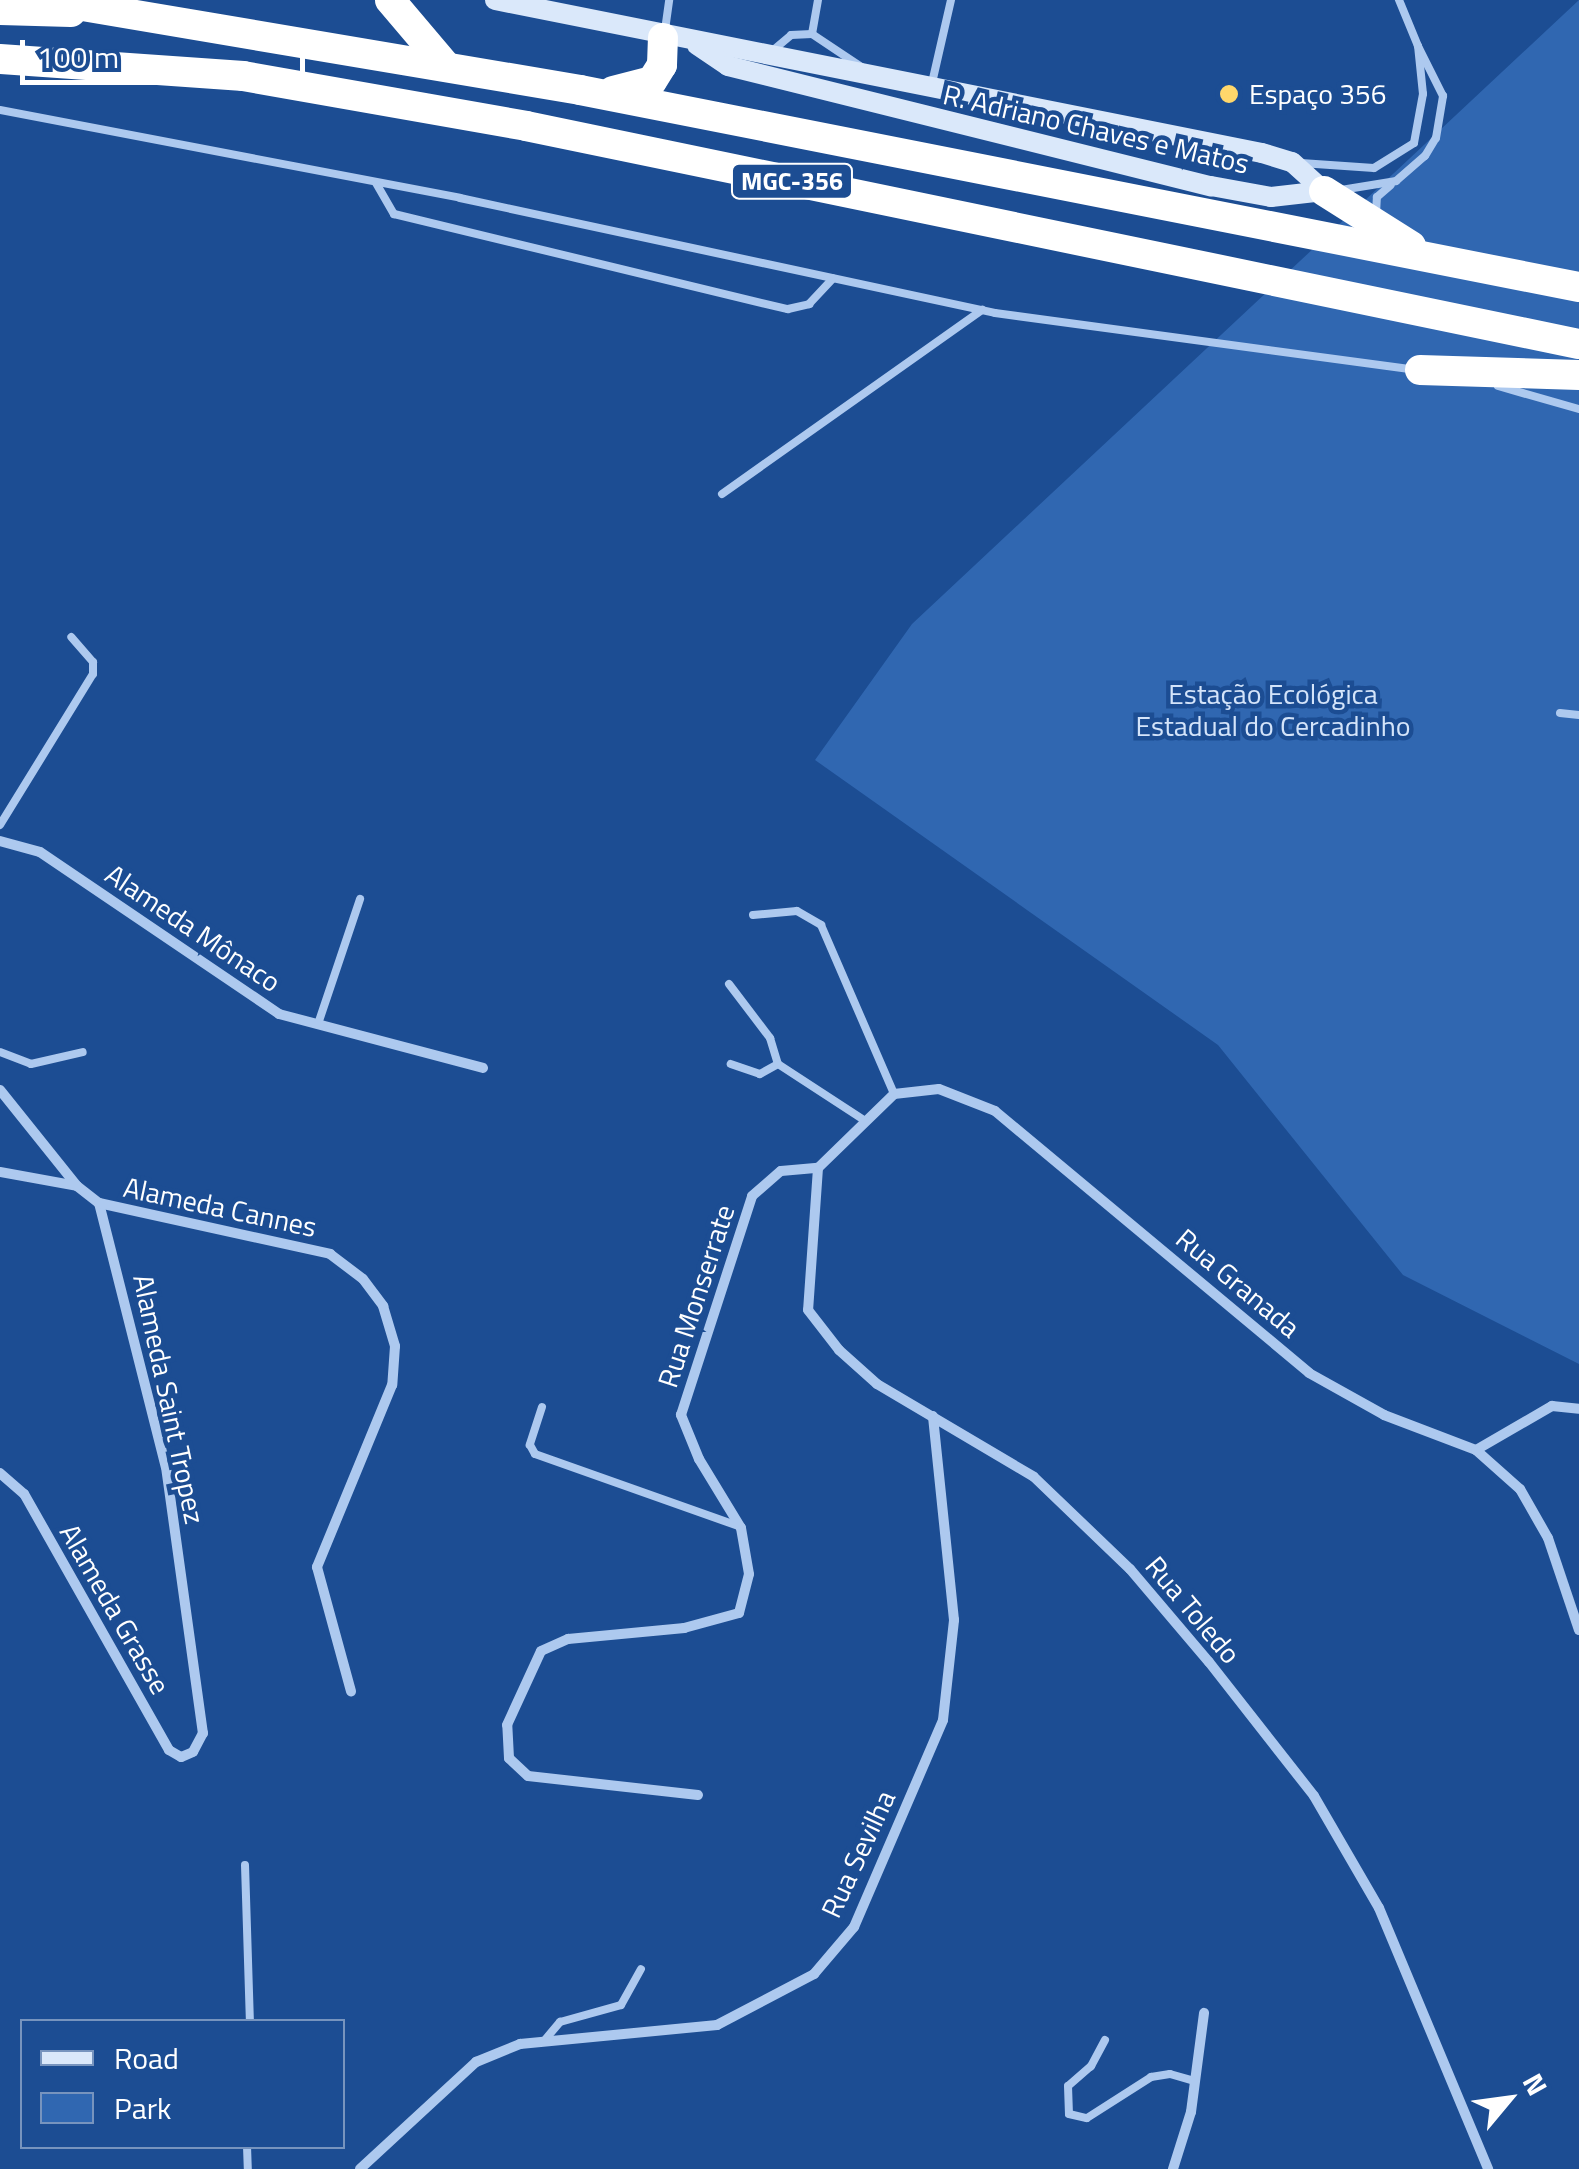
<!DOCTYPE html>
<html>
<head>
<meta charset="utf-8">
<style>
	body { margin:0 }
	#map { position:relative; width:1579px; height:2169px; overflow:hidden; background:#1c4d93; font-family:"Titillium Web",sans-serif }
	div>[style] { position:absolute }
	.green>* { inset:0; background:#3067b1 }
	.lane>* { height:8px; margin:-4px; padding:0 4px; transform-origin:4px; border-radius:4px; background:#adc9ef }
	.street>* { height:10px; margin:-5px; padding:0 5px; transform-origin:5px; border-radius:5px; background:#adc9ef }
	.secondary>* { height:20px; margin:-10px; padding:0 10px; transform-origin:10px; border-radius:10px; background:#dae8fa }
	.highway>* { height:30px; margin:-15px; padding:0 15px; transform-origin:15px; border-radius:15px; background:#fff }
	.dots>* { width:28px; height:28px; translate:-50% -50%; box-sizing:border-box; border:5px solid #1c4d93; border-radius:50% }
	span { translate:-50% -50%; white-space:nowrap; text-align:center; line-height:1.15; -webkit-text-stroke:9px #1c4d93; paint-order:stroke }
	.shield-label span { padding:2px 8px; background:#1c4d93; border:2px solid; border-radius:8px; -webkit-text-stroke-width:0 }
	.shield-label { font-size:25px; color:#fff; font-weight:700 }
	.poi-label { font-size:28px; color:#fff }
	.left { translate:0 -50%; text-align:left }
	.street-label { font-size:28px; color:#fff }
	.park-label { font-size:28px; color:#d4e4fa }
	.legend { position:absolute; left:20px; top:2019px; width:325px; height:130px; box-sizing:border-box; background:#1c4d93; border:2px solid #7794be; margin:0; padding:12px 18px; list-style:none; font-size:30px; color:#fff }
	.legend li { display:flex; align-items:center; gap:20px; height:50px }
	.legend b { width:50px; border:2px solid #7794be }
	.north { position:absolute; left:1459px; top:2049px; width:100px; height:100px; -webkit-text-stroke:8px #1c4d93; paint-order:stroke; rotate:61deg; font-size:28px; font-weight:700; line-height:40px; text-align:center; color:#fff }
	.north::after { content:''; display:block; margin:auto; width:35px; height:45px; background:#fff; clip-path:polygon(50% 0,100% 100%,50% 72%,0 100%) }
	.scale { position:absolute; left:20px; top:40px; width:285px; height:45px; box-sizing:border-box; border:5px solid #fff; border-top:0; padding-left:12px; font-size:30px; line-height:35px; white-space:nowrap; color:#fff; -webkit-text-stroke:8px #1c4d93; paint-order:stroke }
</style>
</head>
<body>
<div id="map">
	<div class="green">
		<i style="clip-path:polygon(1579px 0,1579px 1364px,1403px 1275px,1218px 1045px,815px 760px,912px 624px)"></i>
	</div>
	<div class="lane">
		<i style="left:665px;top:30px;width:30px;rotate:-82deg"></i>
		<i style="left:812px;top:34px;width:35px;rotate:-80deg"></i>
		<i style="left:771px;top:52px;width:26px;rotate:-40deg"></i>
		<i style="left:791px;top:35px;width:21px;rotate:-3deg"></i>
		<i style="left:812px;top:34px;width:61px;rotate:33.7deg"></i>
		<i style="left:932px;top:83px;width:85px;rotate:-77.1deg"></i>
		<i style="left:0;top:110px;width:468px;rotate:10.8deg"></i>
		<i style="left:460px;top:198px;width:547px;rotate:12.13deg"></i>
		<i style="left:995px;top:313px;width:420px;rotate:7.7deg"></i>
		<i style="left:1301px;top:163px;width:73px;rotate:3.9deg"></i>
		<i style="left:1374px;top:168px;width:47px;rotate:-32deg"></i>
		<i style="left:1414px;top:143px;width:50px;rotate:-79.6deg"></i>
		<i style="left:1423px;top:94px;width:48px;rotate:-95.9deg"></i>
		<i style="left:1418px;top:46px;width:50px;rotate:-112.4deg"></i>
		<i style="left:376px;top:183px;width:36px;rotate:60deg"></i>
		<i style="left:394px;top:214px;width:405px;rotate:13.6deg"></i>
		<i style="left:788px;top:309px;width:22px;rotate:-13deg"></i>
		<i style="left:809px;top:304px;width:35px;rotate:-47deg"></i>
		<i style="left:1341px;top:190px;width:56px;rotate:-9.3deg"></i>
		<i style="left:1396px;top:181px;width:38px;rotate:-41deg"></i>
		<i style="left:1425px;top:156px;width:21px;rotate:-59deg"></i>
		<i style="left:1436px;top:138px;width:43px;rotate:-80.5deg"></i>
		<i style="left:1443px;top:96px;width:56px;rotate:-116.6deg"></i>
		<i style="left:1376px;top:214px;width:17px;rotate:-87deg"></i>
		<i style="left:1377px;top:197px;width:18px;rotate:-41deg"></i>
		<i style="left:1498px;top:386px;width:84px;rotate:15.9deg"></i>
		<i style="left:722px;top:494px;width:319px;rotate:-35.3deg"></i>
		<i style="left:1560px;top:713px;width:19px;rotate:6deg"></i>
		<i style="left:0;top:825px;width:177px;rotate:-58.4deg"></i>
		<i style="left:93px;top:674px;width:12px;rotate:-90deg"></i>
		<i style="left:93px;top:662px;width:33px;rotate:-131deg"></i>
		<i style="left:753px;top:915px;width:44px;rotate:-5.2deg"></i>
		<i style="left:797px;top:911px;width:28px;rotate:30deg"></i>
		<i style="left:821px;top:925px;width:184px;rotate:66.6deg"></i>
		<i style="left:729px;top:984px;width:68px;rotate:52.8deg"></i>
		<i style="left:770px;top:1038px;width:27px;rotate:73deg"></i>
		<i style="left:778px;top:1064px;width:21px;rotate:151deg"></i>
		<i style="left:760px;top:1074px;width:31px;rotate:-161deg"></i>
		<i style="left:318px;top:1024px;width:132px;rotate:-71.4deg"></i>
		<i style="left:0;top:1052px;width:33px;rotate:21deg"></i>
		<i style="left:31px;top:1064px;width:53px;rotate:-13deg"></i>
		<i style="left:778px;top:1064px;width:103px;rotate:33.1deg"></i>
		<i style="left:542px;top:1407px;width:40px;rotate:108deg"></i>
		<i style="left:530px;top:1445px;width:10px;rotate:61deg"></i>
		<i style="left:535px;top:1454px;width:215px;rotate:19.5deg"></i>
		<i style="left:245px;top:1865px;width:157px;rotate:88.2deg"></i>
		<i style="left:1105px;top:2040px;width:30px;rotate:118deg"></i>
		<i style="left:1091px;top:2066px;width:30px;rotate:139deg"></i>
		<i style="left:1068px;top:2086px;width:28px;rotate:88deg"></i>
		<i style="left:1069px;top:2114px;width:18px;rotate:13deg"></i>
		<i style="left:1087px;top:2118px;width:76px;rotate:-32.6deg"></i>
		<i style="left:1151px;top:2077px;width:19px;rotate:-9deg"></i>
		<i style="left:1170px;top:2074px;width:25px;rotate:16deg"></i>
		<i style="left:544px;top:2041px;width:25px;rotate:-50deg"></i>
		<i style="left:560px;top:2022px;width:63px;rotate:-15.6deg"></i>
		<i style="left:621px;top:2005px;width:41px;rotate:-60.9deg"></i>
		<i style="left:247px;top:2146px;width:23px;rotate:88deg"></i>
	</div>
	<div class="street">
		<i style="left:0;top:841px;width:41px;rotate:15.4deg"></i>
		<i style="left:40px;top:852px;width:289px;rotate:34.1deg"></i>
		<i style="left:279px;top:1014px;width:211px;rotate:14.8deg"></i>
		<i style="left:0;top:1090px;width:123px;rotate:51.3deg"></i>
		<i style="left:77px;top:1186px;width:28px;rotate:38deg"></i>
		<i style="left:99px;top:1203px;width:272px;rotate:75.8deg"></i>
		<i style="left:166px;top:1467px;width:269px;rotate:82.1deg"></i>
		<i style="left:203px;top:1733px;width:21px;rotate:118deg"></i>
		<i style="left:193px;top:1752px;width:13px;rotate:157deg"></i>
		<i style="left:181px;top:1757px;width:14px;rotate:-150deg"></i>
		<i style="left:169px;top:1750px;width:294px;rotate:-119.5deg"></i>
		<i style="left:24px;top:1494px;width:32px;rotate:-139deg"></i>
		<i style="left:818px;top:1168px;width:142px;rotate:94deg"></i>
		<i style="left:808px;top:1310px;width:51px;rotate:52.2deg"></i>
		<i style="left:839px;top:1350px;width:51px;rotate:41.8deg"></i>
		<i style="left:877px;top:1384px;width:182px;rotate:30.6deg"></i>
		<i style="left:1034px;top:1477px;width:133px;rotate:43.8deg"></i>
		<i style="left:1130px;top:1569px;width:122px;rotate:49.7deg"></i>
		<i style="left:1209px;top:1662px;width:170px;rotate:51.9deg"></i>
		<i style="left:1314px;top:1796px;width:129px;rotate:59.9deg"></i>
		<i style="left:1379px;top:1908px;width:283px;rotate:67.3deg"></i>
		<i style="left:818px;top:1168px;width:106px;rotate:-44.2deg"></i>
		<i style="left:894px;top:1094px;width:45px;rotate:-6.3deg"></i>
		<i style="left:939px;top:1089px;width:60px;rotate:21.4deg"></i>
		<i style="left:995px;top:1111px;width:409px;rotate:39.8deg"></i>
		<i style="left:1309px;top:1373px;width:86px;rotate:29.2deg"></i>
		<i style="left:1384px;top:1415px;width:98px;rotate:20.8deg"></i>
		<i style="left:1476px;top:1450px;width:59px;rotate:41.6deg"></i>
		<i style="left:1520px;top:1489px;width:56px;rotate:60.3deg"></i>
		<i style="left:1548px;top:1538px;width:97px;rotate:71.4deg"></i>
		<i style="left:0;top:1172px;width:78px;rotate:10.3deg"></i>
		<i style="left:99px;top:1203px;width:237px;rotate:12.4deg"></i>
		<i style="left:330px;top:1254px;width:41px;rotate:37.1deg"></i>
		<i style="left:363px;top:1279px;width:34px;rotate:53deg"></i>
		<i style="left:383px;top:1306px;width:42px;rotate:73.3deg"></i>
		<i style="left:395px;top:1346px;width:39px;rotate:94deg"></i>
		<i style="left:392px;top:1385px;width:197px;rotate:112.4deg"></i>
		<i style="left:317px;top:1567px;width:129px;rotate:74.7deg"></i>
		<i style="left:1476px;top:1450px;width:88px;rotate:-30.1deg"></i>
		<i style="left:1552px;top:1406px;width:27px;rotate:6deg"></i>
		<i style="left:698px;top:1795px;width:171px;rotate:-173.6deg"></i>
		<i style="left:528px;top:1776px;width:26px;rotate:-137deg"></i>
		<i style="left:509px;top:1758px;width:33px;rotate:-93deg"></i>
		<i style="left:507px;top:1725px;width:81px;rotate:-65.3deg"></i>
		<i style="left:541px;top:1651px;width:30px;rotate:-24deg"></i>
		<i style="left:568px;top:1639px;width:117px;rotate:-5.4deg"></i>
		<i style="left:684px;top:1628px;width:57px;rotate:-15.3deg"></i>
		<i style="left:739px;top:1613px;width:40px;rotate:-75.6deg"></i>
		<i style="left:749px;top:1574px;width:47px;rotate:-99.9deg"></i>
		<i style="left:741px;top:1528px;width:81px;rotate:-121.3deg"></i>
		<i style="left:699px;top:1459px;width:48px;rotate:-112.2deg"></i>
		<i style="left:681px;top:1415px;width:230px;rotate:-72deg"></i>
		<i style="left:752px;top:1196px;width:38px;rotate:-41deg"></i>
		<i style="left:781px;top:1171px;width:37px;rotate:-5deg"></i>
		<i style="left:360px;top:2169px;width:158px;rotate:-42.7deg"></i>
		<i style="left:476px;top:2062px;width:48px;rotate:-22.2deg"></i>
		<i style="left:520px;top:2044px;width:198px;rotate:-5.5deg"></i>
		<i style="left:717px;top:2025px;width:110px;rotate:-27.7deg"></i>
		<i style="left:814px;top:1974px;width:62px;rotate:-49.6deg"></i>
		<i style="left:854px;top:1927px;width:225px;rotate:-66.7deg"></i>
		<i style="left:943px;top:1720px;width:101px;rotate:-83.7deg"></i>
		<i style="left:954px;top:1620px;width:205px;rotate:-95.9deg"></i>
		<i style="left:1173px;top:2169px;width:60px;rotate:-72.5deg"></i>
		<i style="left:1191px;top:2112px;width:100px;rotate:-82.5deg"></i>
	</div>
	<div class="secondary">
		<i style="left:495px;top:0;width:782px;rotate:11.28deg"></i>
		<i style="left:1262px;top:153px;width:31px;rotate:17deg"></i>
		<i style="left:1292px;top:162px;width:43px;rotate:42.2deg"></i>
		<i style="left:697px;top:45px;width:37px;rotate:34deg"></i>
		<i style="left:728px;top:66px;width:498px;rotate:14deg"></i>
		<i style="left:1211px;top:186px;width:61px;rotate:10.4deg"></i>
		<i style="left:1271px;top:197px;width:53px;rotate:-6.5deg"></i>
	</div>
	<div class="highway">
		<i style="left:47px;top:0;width:541px;rotate:9.58deg"></i>
		<i style="left:580px;top:90px;width:1018px;rotate:11.16deg"></i>
		<i style="left:390px;top:0;width:87px;rotate:49.7deg"></i>
		<i style="left:0;top:10px;width:71px;rotate:1.6deg"></i>
		<i style="left:0;top:59px;width:244px;rotate:4deg"></i>
		<i style="left:243px;top:76px;width:287px;rotate:10deg"></i>
		<i style="left:526px;top:126px;width:1075px;rotate:11.7deg"></i>
		<i style="left:613px;top:91px;width:40px;rotate:-14.4deg"></i>
		<i style="left:652px;top:81px;width:19px;rotate:-58deg"></i>
		<i style="left:662px;top:65px;width:27px;rotate:-88deg"></i>
		<i style="left:1324px;top:191px;width:103px;rotate:32.3deg"></i>
		<i style="left:1420px;top:370px;width:159px;rotate:1.8deg"></i>
	</div>
	<div class="dots">
		<i style="left:1229px;top:94px;background:#ffd76b"></i>
	</div>
	<div class="shield-label">
		<span style="left:792px;top:181px">MGC-356</span>
	</div>
	<div class="poi-label">
		<span class="left" style="left:1249px;top:94px">Espaço 356</span>
	</div>
	<div class="street-label">
		<span style="left:1096px;top:129px;rotate:13deg">R. Adriano Chaves e Matos</span>
		<span style="left:193px;top:928px;rotate:34deg">Alameda Mônaco</span>
		<span style="left:220px;top:1207px;rotate:12deg">Alameda Cannes</span>
		<span style="left:1238px;top:1283px;rotate:40deg">Rua Granada</span>
		<span style="left:696px;top:1296px;rotate:-72deg">Rua Monserrate</span>
		<span style="left:169px;top:1399px;rotate:78deg">Alameda Saint Tropez</span>
		<span style="left:115px;top:1609px;rotate:60deg">Alameda Grasse</span>
		<span style="left:1193px;top:1610px;rotate:50deg">Rua Toledo</span>
		<span style="left:858px;top:1854px;rotate:-65deg">Rua Sevilha</span>
	</div>
	<div class="park-label">
		<span style="left:1273px;top:710px">Estação Ecológica<br>Estadual do Cercadinho</span>
	</div>
	<ul class="legend">
	<li><b style="height:12px;background:#dae8fa"></b>Road</li>
	<li><b style="height:28px;background:#3067b1"></b>Park</li>
	</ul>
	<div class="north">N</div>
	<div class="scale">100 m</div>
</div>
</body>
</html>
